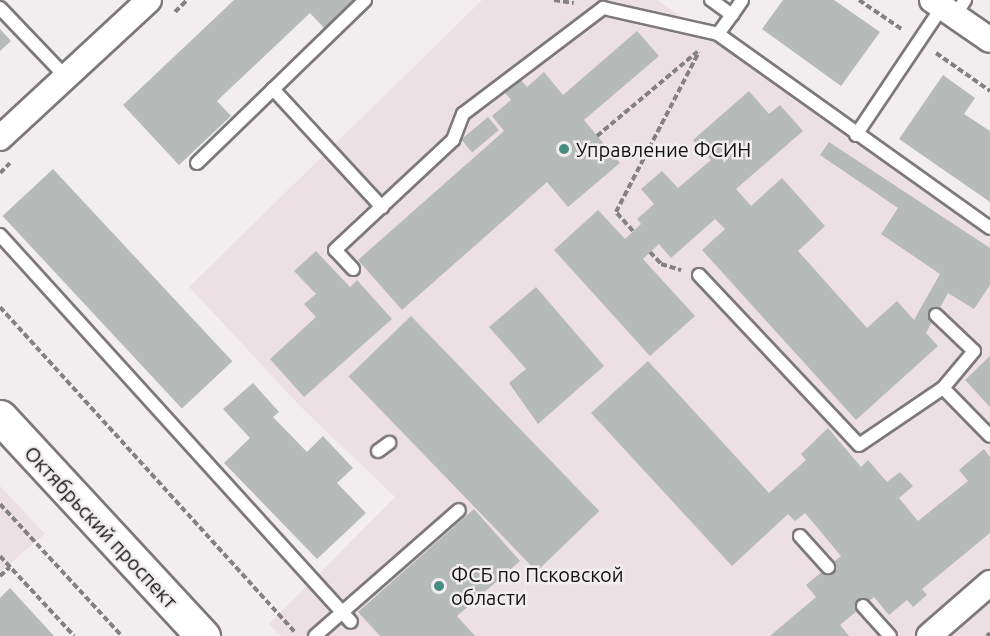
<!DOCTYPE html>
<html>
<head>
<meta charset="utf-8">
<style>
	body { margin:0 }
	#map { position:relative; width:990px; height:636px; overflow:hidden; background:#f2eef0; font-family:Ubuntu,sans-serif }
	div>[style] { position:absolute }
	.built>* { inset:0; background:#ece0e5 }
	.building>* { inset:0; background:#b6bab9; transform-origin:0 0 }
	.path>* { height:4px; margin-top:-2px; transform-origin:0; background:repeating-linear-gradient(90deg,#848183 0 6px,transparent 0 9px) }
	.roads { filter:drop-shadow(2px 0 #7d797b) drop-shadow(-2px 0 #7d797b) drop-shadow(0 2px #7d797b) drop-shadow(0 -2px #7d797b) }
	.lane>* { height:12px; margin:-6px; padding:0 6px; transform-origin:6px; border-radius:6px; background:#fff }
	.street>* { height:24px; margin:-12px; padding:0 12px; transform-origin:12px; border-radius:12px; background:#fff }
	.primary>* { height:33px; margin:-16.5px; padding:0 16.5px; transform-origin:16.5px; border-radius:16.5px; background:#fff }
	.dots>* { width:16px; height:16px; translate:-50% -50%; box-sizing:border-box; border:3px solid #f2eef0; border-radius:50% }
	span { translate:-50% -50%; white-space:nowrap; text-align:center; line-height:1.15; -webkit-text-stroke:5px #f2eef0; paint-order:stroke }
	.poi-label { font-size:20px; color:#121112 }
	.left { translate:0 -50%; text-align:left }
	.street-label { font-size:20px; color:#121112 }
</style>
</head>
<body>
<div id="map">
	<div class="built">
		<i style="clip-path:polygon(482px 0,657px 0,990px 233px,990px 636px,280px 636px,269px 624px,395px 497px,299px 405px,189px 287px)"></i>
		<i style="clip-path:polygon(0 486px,45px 534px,0 572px)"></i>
	</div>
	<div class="building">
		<i style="clip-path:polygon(234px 0,356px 0,325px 29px,310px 13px,217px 101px,231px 116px,179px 165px,123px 105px)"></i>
		<i style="clip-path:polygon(783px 0,834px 0,880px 32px,841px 86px,762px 29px)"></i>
		<i style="clip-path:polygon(0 29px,11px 41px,0 51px)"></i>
		<i style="clip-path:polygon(637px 31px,659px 56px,584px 120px,620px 163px,568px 207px,547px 182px,402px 310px,358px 260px,504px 131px,492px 116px,511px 100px,505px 93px,521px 80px,527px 87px,544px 72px,563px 95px)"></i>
		<i style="clip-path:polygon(943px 75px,975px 98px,964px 114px,990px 131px,990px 202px,899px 139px)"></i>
		<i style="clip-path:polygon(749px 91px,769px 114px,780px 105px,803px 131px,736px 189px,751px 206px,782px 178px,825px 226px,798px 251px,867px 328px,897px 301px,914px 320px,940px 274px,881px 234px,898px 208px,820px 155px,829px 142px,990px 248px,990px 285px,974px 309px,948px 293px,926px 333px,938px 346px,856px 420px,702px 250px,725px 229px,715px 219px,671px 258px,659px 244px,643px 259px,695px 316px,650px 356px,554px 250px,598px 210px,625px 239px,641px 224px,637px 219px,654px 204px,641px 189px,662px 171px,678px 188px,711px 160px,693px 140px)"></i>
		<i style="left:488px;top:117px;width:17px;height:35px;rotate:50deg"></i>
		<i style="left:53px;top:169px;width:263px;height:69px;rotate:47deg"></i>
		<i style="clip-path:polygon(316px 251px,350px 287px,357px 280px,392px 319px,304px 397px,270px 359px,316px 317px,304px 304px,316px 294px,294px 271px)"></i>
		<i style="clip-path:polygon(536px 287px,604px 366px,538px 424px,509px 383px,526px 369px,489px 327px)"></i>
		<i style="left:411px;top:316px;width:271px;height:87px;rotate:46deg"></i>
		<i style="clip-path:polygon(990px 356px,990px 407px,965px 380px)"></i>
		<i style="clip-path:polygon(648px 361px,769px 493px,806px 460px,801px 454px,828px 428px,861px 467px,868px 460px,887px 482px,900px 472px,913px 486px,899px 498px,918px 521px,968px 481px,959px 470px,984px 449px,990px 457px,990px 533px,922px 589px,927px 595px,913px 607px,907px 600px,889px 615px,874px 597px,840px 625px,849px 636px,770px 636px,816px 597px,806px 585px,841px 556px,805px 513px,795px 521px,788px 514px,732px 566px,591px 413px)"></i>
		<i style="clip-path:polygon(253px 383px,279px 412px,273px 417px,307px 452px,323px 436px,353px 468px,337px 483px,366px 513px,317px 559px,224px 463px,250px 438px,223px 409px)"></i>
		<i style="clip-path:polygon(474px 509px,520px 561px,457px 616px,475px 636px,380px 636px,358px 612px)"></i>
		<i style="clip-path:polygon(10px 588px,54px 636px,0 636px,0 598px)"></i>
	</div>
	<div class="path">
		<i style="left:554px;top:0;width:20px;rotate:9deg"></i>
		<i style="left:859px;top:0;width:53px;rotate:34.3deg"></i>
		<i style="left:175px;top:12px;width:17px;rotate:-45deg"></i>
		<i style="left:936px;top:53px;width:66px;rotate:35.1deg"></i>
		<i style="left:597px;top:136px;width:131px;rotate:-40deg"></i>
		<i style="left:0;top:173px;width:14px;rotate:-45deg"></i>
		<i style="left:633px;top:231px;width:25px;rotate:-132deg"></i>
		<i style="left:616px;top:212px;width:180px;rotate:-62.6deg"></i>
		<i style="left:650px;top:252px;width:16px;rotate:47deg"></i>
		<i style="left:661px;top:264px;width:21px;rotate:17deg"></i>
		<i style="left:0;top:307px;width:440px;rotate:47.8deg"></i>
		<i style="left:0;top:504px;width:180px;rotate:47.3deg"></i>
		<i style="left:0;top:556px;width:109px;rotate:47.2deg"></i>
		<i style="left:0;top:576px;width:13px;rotate:-42deg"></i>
		<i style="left:987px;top:636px;width:4px;rotate:-45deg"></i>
	</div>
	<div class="roads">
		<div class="lane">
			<i style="left:0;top:8px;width:95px;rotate:46.3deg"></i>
			<i style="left:732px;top:15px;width:18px;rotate:-56deg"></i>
			<i style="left:955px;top:16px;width:19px;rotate:-58deg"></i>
			<i style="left:718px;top:34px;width:334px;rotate:35.5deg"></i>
			<i style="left:273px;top:89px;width:161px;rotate:47.3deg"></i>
			<i style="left:856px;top:135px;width:154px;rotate:-56.1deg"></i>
			<i style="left:197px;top:163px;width:234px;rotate:-44.1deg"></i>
			<i style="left:0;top:235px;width:522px;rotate:47.79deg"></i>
			<i style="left:353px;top:269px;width:26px;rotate:-133deg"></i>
			<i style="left:335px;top:250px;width:161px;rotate:-43deg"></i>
			<i style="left:453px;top:140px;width:28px;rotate:-69deg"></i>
			<i style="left:463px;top:114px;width:176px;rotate:-37.1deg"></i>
			<i style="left:603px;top:8px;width:118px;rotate:12.7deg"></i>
			<i style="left:718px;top:34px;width:24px;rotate:-54deg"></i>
			<i style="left:732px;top:15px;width:26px;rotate:-144deg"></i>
			<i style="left:699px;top:275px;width:233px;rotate:46.7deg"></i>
			<i style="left:859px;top:445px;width:102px;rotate:-34.2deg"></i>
			<i style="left:936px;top:315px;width:52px;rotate:43.5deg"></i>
			<i style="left:974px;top:351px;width:48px;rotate:130deg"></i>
			<i style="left:943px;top:388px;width:67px;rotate:45.6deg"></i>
			<i style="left:378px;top:451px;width:14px;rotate:-36deg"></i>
			<i style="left:800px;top:536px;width:42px;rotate:47.9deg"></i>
			<i style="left:863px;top:606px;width:40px;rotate:48deg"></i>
			<i style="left:315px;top:636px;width:191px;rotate:-41.2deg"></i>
		</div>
		<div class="street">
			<i style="left:932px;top:0;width:70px;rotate:34.6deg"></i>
			<i style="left:0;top:138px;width:203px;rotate:-42.8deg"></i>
			<i style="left:929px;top:636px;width:81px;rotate:-41deg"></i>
		</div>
		<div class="primary">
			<i style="left:0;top:417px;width:299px;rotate:47.2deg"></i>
		</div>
	</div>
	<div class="dots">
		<i style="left:564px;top:149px;background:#478c81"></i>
		<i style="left:439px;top:586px;background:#478c81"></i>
	</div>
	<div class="poi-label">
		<span class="left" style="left:576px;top:149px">Управление ФСИН</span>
		<span class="left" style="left:451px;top:586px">ФСБ по Псковской<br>области</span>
	</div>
	<div class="street-label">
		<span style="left:101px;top:527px;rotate:47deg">Октябрьский проспект</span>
	</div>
</div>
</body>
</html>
